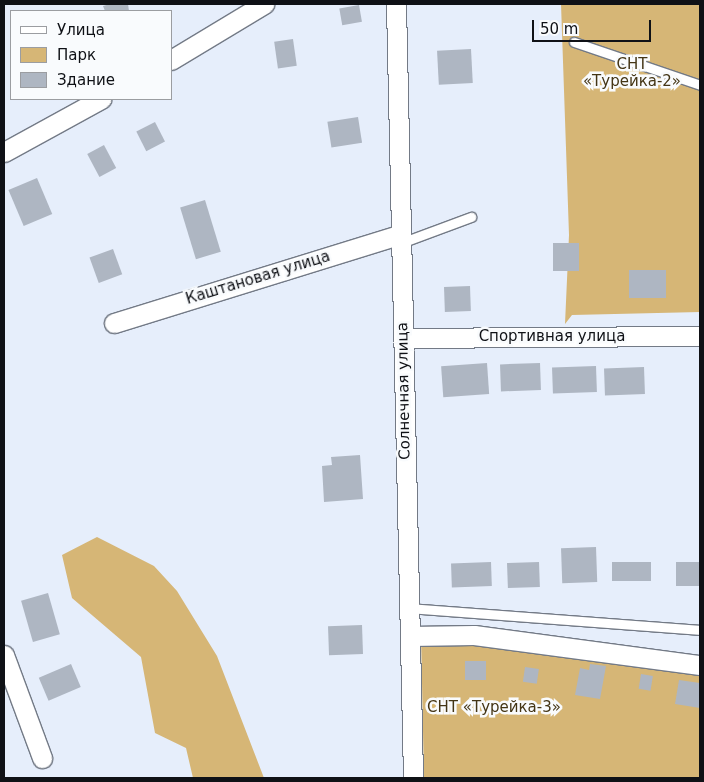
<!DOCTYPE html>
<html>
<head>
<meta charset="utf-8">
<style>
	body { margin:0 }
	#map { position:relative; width:704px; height:782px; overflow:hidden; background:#e6eefb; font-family:"DejaVu Sans",sans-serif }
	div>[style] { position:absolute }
	.green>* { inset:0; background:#d6b676 }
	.building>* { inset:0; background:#aeb6c2; transform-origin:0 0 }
	.roads { filter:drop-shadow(1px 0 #737a86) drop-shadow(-1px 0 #737a86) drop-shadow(0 1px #737a86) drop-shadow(0 -1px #737a86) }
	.service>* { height:9px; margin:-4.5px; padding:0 4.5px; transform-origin:4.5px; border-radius:4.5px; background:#fff }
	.minor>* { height:19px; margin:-9.5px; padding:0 9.5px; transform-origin:9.5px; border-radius:9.5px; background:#fff }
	span { translate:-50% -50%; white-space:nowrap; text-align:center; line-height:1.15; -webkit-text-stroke:5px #f9fbfd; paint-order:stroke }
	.park-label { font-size:15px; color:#443515 }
	.street-label { font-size:15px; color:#0f1116 }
	.frame { position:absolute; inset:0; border:5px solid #0f1116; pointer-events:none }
	.legend { position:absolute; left:10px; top:10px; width:162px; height:90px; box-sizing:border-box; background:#f9fbfd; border:1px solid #9b9da1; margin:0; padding:6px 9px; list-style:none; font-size:15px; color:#0f1116 }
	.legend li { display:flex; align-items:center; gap:10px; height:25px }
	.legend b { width:25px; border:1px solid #9b9da1 }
	.scale { position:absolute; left:532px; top:20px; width:119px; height:22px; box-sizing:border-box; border:2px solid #0f1116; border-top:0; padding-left:6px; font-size:15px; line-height:18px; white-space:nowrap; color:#0f1116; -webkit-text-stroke:4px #f9fbfd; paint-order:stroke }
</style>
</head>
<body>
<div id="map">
	<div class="green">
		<i style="clip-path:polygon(561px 4px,700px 4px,700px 312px,572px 315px,565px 324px,569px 235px)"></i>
		<i style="clip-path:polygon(97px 537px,154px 566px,177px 591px,217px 656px,264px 778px,193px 778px,186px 748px,155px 733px,141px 657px,72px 598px,62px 555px)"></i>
		<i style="clip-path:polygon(421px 636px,700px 665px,700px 778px,424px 778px)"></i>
	</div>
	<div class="building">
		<i style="clip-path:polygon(110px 4px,128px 4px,129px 11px,105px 11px,103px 6px)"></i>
		<i style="left:359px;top:5px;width:17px;height:20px;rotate:80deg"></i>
		<i style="left:293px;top:39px;width:27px;height:19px;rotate:82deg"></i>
		<i style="left:471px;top:49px;width:34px;height:34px;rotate:87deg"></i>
		<i style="left:358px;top:117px;width:26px;height:31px;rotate:81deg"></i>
		<i style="left:155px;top:122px;width:22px;height:21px;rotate:63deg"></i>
		<i style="left:104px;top:145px;width:26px;height:19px;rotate:62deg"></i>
		<i style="left:37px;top:178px;width:39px;height:31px;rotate:67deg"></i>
		<i style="left:205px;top:200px;width:54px;height:26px;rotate:73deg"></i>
		<i style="left:553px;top:243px;width:26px;height:28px"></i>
		<i style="left:113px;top:249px;width:27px;height:25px;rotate:70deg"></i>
		<i style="left:666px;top:270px;width:28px;height:37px;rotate:90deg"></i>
		<i style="left:470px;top:286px;width:25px;height:26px;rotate:88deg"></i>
		<i style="left:487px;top:363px;width:31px;height:46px;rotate:86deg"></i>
		<i style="left:540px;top:363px;width:27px;height:40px;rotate:88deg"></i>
		<i style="left:596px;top:366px;width:26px;height:44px;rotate:88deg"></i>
		<i style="left:644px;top:367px;width:27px;height:40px;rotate:88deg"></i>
		<i style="clip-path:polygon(360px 455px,363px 499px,324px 502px,322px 466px,332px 465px,331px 457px)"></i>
		<i style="left:596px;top:547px;width:35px;height:35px;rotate:88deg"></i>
		<i style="left:491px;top:562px;width:24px;height:40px;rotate:88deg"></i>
		<i style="left:539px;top:562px;width:25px;height:32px;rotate:88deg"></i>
		<i style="left:651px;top:562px;width:19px;height:39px;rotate:90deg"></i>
		<i style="left:700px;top:562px;width:24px;height:24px;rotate:90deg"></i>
		<i style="left:48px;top:593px;width:43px;height:28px;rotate:74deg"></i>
		<i style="left:362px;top:625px;width:29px;height:34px;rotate:88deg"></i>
		<i style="left:465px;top:661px;width:21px;height:19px"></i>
		<i style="left:71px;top:664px;width:25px;height:35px;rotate:67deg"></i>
		<i style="clip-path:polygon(590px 664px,606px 666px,600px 699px,575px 695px,580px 668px,589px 670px)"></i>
		<i style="left:525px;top:667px;width:14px;height:15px;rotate:8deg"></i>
		<i style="left:641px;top:674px;width:12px;height:15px;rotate:9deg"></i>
		<i style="clip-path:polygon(679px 680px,700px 683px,700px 708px,675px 704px)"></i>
	</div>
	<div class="roads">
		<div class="service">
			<i style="left:574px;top:42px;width:133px;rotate:18.8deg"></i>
			<i style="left:401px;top:243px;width:75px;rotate:-20.4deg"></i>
			<i style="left:409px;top:608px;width:292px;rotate:4.3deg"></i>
		</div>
		<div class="minor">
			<i style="left:396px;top:4px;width:774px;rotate:88.74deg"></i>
			<i style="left:171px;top:60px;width:109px;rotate:-31.1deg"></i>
			<i style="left:4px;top:152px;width:111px;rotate:-28.7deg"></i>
			<i style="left:114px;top:323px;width:300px;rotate:-17.2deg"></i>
			<i style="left:403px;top:338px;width:297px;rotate:-0.4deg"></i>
			<i style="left:410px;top:636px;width:64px;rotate:-0.9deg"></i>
			<i style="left:474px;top:635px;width:228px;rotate:7.6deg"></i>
			<i style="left:4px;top:655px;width:110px;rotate:69.7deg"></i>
		</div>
	</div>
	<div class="park-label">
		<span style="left:632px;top:73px">СНТ<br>«Турейка-2»</span>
		<span style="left:494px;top:708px">СНТ «Турейка-3»</span>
	</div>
	<div class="street-label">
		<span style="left:258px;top:278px;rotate:-17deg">Каштановая улица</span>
		<span style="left:552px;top:337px">Спортивная улица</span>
		<span style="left:404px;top:391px;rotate:-91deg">Солнечная улица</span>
	</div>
	<div class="frame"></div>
	<ul class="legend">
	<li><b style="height:6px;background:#fff"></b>Улица</li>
	<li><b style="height:14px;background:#d6b676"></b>Парк</li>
	<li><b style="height:14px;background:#aeb6c2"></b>Здание</li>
	</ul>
	<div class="scale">50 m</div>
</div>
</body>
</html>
